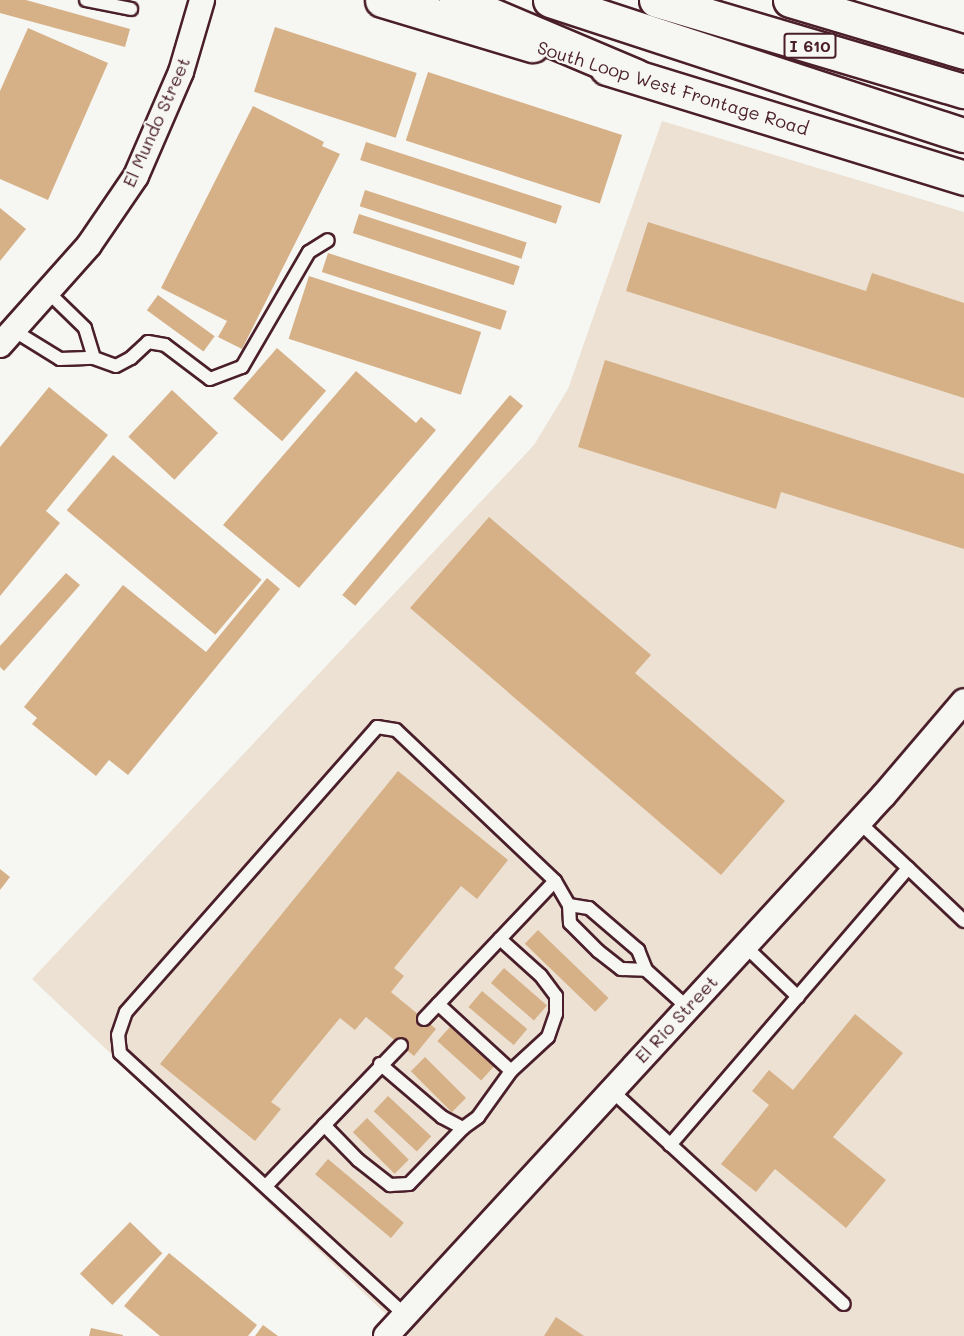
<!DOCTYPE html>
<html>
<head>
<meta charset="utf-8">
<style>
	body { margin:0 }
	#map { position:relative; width:964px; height:1336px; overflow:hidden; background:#f6f6f2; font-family:Mali,sans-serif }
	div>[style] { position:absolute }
	.built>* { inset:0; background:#ece1d2 }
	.building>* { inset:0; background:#d6b188; transform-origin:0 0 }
	.roads { filter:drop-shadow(2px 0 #4a1f2b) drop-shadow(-2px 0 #4a1f2b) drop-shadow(0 2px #4a1f2b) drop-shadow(0 -2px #4a1f2b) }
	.service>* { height:12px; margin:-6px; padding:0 6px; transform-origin:6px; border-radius:6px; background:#f6f6f2 }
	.minor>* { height:24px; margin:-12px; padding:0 12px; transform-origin:12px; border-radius:12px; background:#f6f6f2 }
	.secondary>* { height:33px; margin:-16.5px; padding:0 16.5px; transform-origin:16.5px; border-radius:16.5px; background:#f6f6f2 }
	.motorway>* { height:33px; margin:-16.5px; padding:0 16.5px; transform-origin:16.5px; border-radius:16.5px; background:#f6f6f2 }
	span { translate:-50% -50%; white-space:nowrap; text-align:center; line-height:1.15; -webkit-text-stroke:4.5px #f6f6f2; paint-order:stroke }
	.shield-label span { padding:2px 4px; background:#f6f6f2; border:2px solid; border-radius:4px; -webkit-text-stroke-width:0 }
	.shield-label { font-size:16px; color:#4a1f2b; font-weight:700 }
	.street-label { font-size:18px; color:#4a1f2b }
</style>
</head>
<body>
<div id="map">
	<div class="built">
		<i style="clip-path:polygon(662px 121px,964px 212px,964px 1336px,409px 1336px,32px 979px,534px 445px,568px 389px)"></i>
	</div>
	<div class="building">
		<i style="clip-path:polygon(0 0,26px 0,130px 29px,125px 47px,0 13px)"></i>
		<i style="left:275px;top:27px;width:149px;height:68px;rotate:18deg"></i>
		<i style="clip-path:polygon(28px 28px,108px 63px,48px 200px,0 179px,0 91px)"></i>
		<i style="left:428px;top:72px;width:204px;height:72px;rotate:18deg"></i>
		<i style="clip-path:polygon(253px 106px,324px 142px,322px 146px,340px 154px,242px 349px,218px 337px,227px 321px,161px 288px)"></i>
		<i style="left:366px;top:142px;width:206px;height:19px;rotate:18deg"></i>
		<i style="left:365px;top:190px;width:170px;height:17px;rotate:18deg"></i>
		<i style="clip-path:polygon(0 208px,26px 229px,0 261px)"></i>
		<i style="left:359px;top:214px;width:169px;height:20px;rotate:18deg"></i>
		<i style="clip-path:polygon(648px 222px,866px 291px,872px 273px,964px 303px,964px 398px,626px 291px)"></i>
		<i style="left:328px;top:253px;width:188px;height:20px;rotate:18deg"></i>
		<i style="left:309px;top:276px;width:181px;height:66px;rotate:18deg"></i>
		<i style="left:158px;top:295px;width:70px;height:19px;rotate:36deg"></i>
		<i style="left:277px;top:348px;width:65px;height:67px;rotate:41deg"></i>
		<i style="clip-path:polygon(605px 360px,964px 474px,964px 549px,781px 492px,776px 509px,578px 447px)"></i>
		<i style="clip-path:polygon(356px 371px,416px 423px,421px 417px,436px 430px,299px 588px,223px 525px)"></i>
		<i style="clip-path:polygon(49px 387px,108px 435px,46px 511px,60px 523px,0 596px,0 447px)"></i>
		<i style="left:172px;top:390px;width:63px;height:64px;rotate:43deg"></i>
		<i style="left:510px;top:395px;width:17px;height:261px;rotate:40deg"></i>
		<i style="left:113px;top:455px;width:194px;height:72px;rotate:40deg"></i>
		<i style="clip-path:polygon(489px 517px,651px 655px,635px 673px,785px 801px,721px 875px,410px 608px)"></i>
		<i style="clip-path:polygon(66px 573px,80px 585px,4px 671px,0 667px,0 646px)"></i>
		<i style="clip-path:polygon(267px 578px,280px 589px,128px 775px,109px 760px,96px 776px,32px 724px,37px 718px,24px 707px,123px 585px,206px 652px)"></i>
		<i style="clip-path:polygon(398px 771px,508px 860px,477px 899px,461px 886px,394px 968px,404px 976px,391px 992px,436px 1029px,414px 1056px,366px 1017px,355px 1030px,340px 1018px,271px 1102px,281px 1109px,255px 1141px,160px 1064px)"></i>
		<i style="clip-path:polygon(0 869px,10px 877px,0 890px)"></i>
		<i style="left:538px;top:930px;width:98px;height:19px;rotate:44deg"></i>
		<i style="left:504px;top:968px;width:57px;height:20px;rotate:41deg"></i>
		<i style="left:482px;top:991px;width:59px;height:21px;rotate:40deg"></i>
		<i style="clip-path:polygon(855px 1014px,903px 1053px,833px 1137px,886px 1180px,846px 1228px,775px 1169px,756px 1192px,721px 1164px,769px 1105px,752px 1091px,769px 1070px,793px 1090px)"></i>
		<i style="left:450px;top:1027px;width:59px;height:19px;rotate:42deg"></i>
		<i style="left:425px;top:1057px;width:58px;height:20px;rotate:45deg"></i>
		<i style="left:388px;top:1096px;width:59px;height:21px;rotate:43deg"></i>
		<i style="left:367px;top:1118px;width:59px;height:20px;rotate:45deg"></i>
		<i style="left:328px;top:1159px;width:99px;height:20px;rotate:40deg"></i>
		<i style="left:130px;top:1222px;width:45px;height:72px;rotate:44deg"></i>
		<i style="clip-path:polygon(169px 1253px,257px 1325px,248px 1336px,160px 1336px,124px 1306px)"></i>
		<i style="clip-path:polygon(556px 1317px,584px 1336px,544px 1336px)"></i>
		<i style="clip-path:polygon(263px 1325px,278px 1336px,255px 1336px)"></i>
		<i style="clip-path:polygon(91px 1328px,123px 1335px,123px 1336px,89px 1336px)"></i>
	</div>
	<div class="roads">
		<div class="service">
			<i style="left:86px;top:0;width:46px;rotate:11.3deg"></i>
			<i style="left:13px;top:330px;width:55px;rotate:31.7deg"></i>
			<i style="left:60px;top:359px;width:34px;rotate:-2deg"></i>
			<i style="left:94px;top:358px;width:31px;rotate:-107deg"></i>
			<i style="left:85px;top:328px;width:52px;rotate:-135.8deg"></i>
			<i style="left:94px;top:358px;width:23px;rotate:20deg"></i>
			<i style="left:116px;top:366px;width:17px;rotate:-28deg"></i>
			<i style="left:131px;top:358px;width:23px;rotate:-43deg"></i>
			<i style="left:148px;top:342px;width:17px;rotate:10deg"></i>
			<i style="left:165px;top:345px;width:56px;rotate:37.1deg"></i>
			<i style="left:210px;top:379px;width:34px;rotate:-21deg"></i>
			<i style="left:242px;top:367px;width:133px;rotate:-59.8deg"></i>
			<i style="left:309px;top:252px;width:22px;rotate:-32deg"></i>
			<i style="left:908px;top:868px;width:77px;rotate:43.4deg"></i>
			<i style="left:569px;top:905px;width:20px;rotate:9deg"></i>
			<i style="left:589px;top:908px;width:65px;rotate:40.6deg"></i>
			<i style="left:638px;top:950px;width:22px;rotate:68deg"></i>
			<i style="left:646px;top:970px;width:55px;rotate:42.1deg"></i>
			<i style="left:744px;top:945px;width:75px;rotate:43.9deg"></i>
			<i style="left:438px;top:1004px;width:99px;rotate:42.5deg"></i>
			<i style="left:511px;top:1071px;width:50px;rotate:-42.6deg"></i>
			<i style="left:548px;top:1037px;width:24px;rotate:-71deg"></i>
			<i style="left:556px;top:1014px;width:18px;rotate:-90deg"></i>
			<i style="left:556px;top:996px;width:26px;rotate:-127deg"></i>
			<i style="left:540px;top:975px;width:54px;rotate:-138deg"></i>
			<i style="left:424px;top:1019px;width:190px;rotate:-46.5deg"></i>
			<i style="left:380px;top:1064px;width:82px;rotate:40.5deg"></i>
			<i style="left:442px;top:1117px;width:24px;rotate:28deg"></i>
			<i style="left:463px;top:1128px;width:19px;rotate:-36deg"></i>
			<i style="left:478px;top:1117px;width:57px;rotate:-54.3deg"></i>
			<i style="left:611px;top:1090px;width:316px;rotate:42.6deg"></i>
			<i style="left:324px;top:1125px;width:49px;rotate:45.8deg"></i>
			<i style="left:358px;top:1160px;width:41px;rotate:38deg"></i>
			<i style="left:390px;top:1185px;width:19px;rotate:-3deg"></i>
			<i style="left:409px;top:1184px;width:78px;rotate:-46deg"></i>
			<i style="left:670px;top:1145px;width:365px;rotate:-49.3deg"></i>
			<i style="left:908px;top:868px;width:67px;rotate:-136.8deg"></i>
			<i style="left:266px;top:1186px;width:195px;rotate:-46.2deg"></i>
			<i style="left:405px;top:1315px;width:387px;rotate:-137.4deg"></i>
			<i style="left:120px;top:1053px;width:18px;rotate:-96deg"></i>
			<i style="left:118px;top:1035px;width:24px;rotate:-71deg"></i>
			<i style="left:126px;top:1012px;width:380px;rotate:-48.6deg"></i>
			<i style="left:377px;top:727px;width:19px;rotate:9deg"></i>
			<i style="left:396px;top:730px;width:219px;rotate:43.5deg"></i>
			<i style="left:555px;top:881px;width:28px;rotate:60deg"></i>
			<i style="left:569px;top:905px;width:18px;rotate:87deg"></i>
			<i style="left:570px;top:923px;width:40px;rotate:45deg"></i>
			<i style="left:598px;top:951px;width:29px;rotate:38deg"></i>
			<i style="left:621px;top:969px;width:25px;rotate:2deg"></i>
		</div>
		<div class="minor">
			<i style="left:0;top:345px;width:134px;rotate:-48.3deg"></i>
			<i style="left:89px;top:245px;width:83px;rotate:-55.7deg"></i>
			<i style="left:136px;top:176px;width:113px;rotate:-66.6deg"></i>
			<i style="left:181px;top:72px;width:75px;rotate:-73.7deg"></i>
			<i style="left:386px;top:1336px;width:735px;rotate:-47.37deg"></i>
			<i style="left:884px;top:795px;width:123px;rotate:-49.6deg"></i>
		</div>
		<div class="secondary">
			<i style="left:382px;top:0;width:157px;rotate:16.7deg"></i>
			<i style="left:607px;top:68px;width:374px;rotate:17.1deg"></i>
		</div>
		<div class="motorway">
			<i style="left:456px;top:0;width:195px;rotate:22.9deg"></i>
			<i style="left:550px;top:0;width:435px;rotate:18.1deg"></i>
			<i style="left:656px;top:0;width:321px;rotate:16.5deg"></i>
			<i style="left:790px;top:0;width:182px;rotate:16.6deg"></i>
		</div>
	</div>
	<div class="shield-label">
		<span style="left:810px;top:46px">I 610</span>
	</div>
	<div class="street-label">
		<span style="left:673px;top:88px;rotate:17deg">South Loop West Frontage Road</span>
		<span style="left:156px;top:122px;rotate:-66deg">El Mundo Street</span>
		<span style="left:676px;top:1019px;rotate:-47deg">El Rio Street</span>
	</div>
</div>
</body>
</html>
